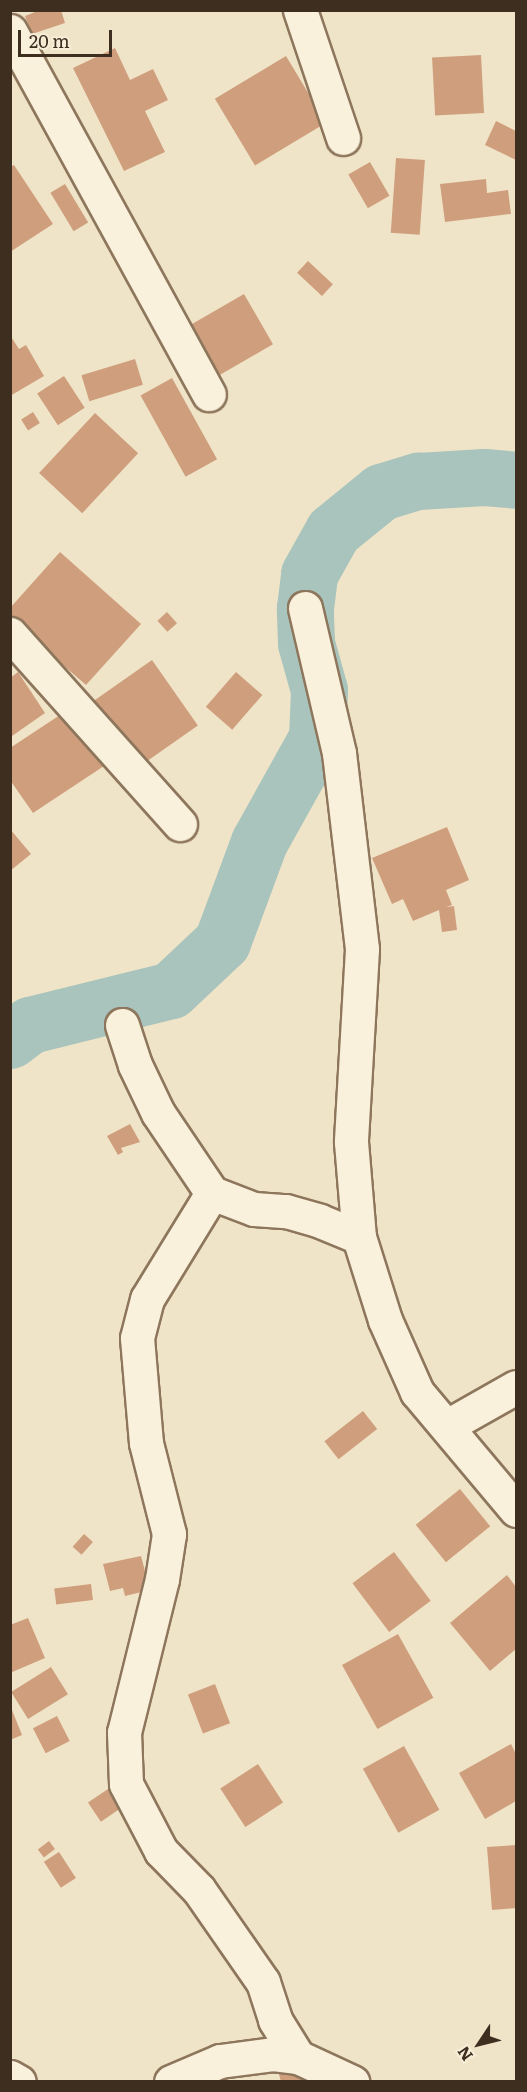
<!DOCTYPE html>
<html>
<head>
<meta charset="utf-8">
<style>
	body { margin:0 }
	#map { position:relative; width:527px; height:2092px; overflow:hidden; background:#f0e4c8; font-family:Literata,serif }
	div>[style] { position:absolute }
	.river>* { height:57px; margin:-28.5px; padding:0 28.5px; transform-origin:28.5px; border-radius:28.5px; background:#a9c4bc }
	.building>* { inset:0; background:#cf9f7d; transform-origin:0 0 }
	.roads { filter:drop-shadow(2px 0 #8d765c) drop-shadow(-2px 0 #8d765c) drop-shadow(0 2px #8d765c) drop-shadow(0 -2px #8d765c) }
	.minor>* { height:33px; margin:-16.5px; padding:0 16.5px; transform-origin:16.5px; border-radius:16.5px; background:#faf1dc }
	span { translate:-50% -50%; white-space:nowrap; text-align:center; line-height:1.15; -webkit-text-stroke:6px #f7eed8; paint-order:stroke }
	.frame { position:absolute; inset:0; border:12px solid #3d2e20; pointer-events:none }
	.north { position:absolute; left:449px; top:2014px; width:60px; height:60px; -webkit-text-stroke:4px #f7eed8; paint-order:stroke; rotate:235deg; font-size:16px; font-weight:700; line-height:24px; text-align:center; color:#3d2e20 }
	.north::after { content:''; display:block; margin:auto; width:21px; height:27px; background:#3d2e20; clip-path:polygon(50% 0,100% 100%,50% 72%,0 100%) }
	.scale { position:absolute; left:18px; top:30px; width:94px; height:27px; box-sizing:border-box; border:3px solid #3d2e20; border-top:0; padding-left:8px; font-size:18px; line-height:21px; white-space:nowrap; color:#3d2e20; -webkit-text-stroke:4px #f7eed8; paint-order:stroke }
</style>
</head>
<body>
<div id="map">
	<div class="river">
		<i style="left:10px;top:1040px;width:25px;rotate:-37deg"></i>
		<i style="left:30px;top:1025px;width:145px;rotate:-13.9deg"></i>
		<i style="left:171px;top:990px;width:70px;rotate:-43.3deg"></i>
		<i style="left:222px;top:942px;width:107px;rotate:-69.7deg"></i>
		<i style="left:259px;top:842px;width:119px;rotate:-60.9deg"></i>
		<i style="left:317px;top:738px;width:48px;rotate:-87.6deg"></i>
		<i style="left:319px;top:690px;width:49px;rotate:-105.5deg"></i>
		<i style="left:306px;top:643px;width:35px;rotate:-92deg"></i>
		<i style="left:305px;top:608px;width:34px;rotate:-83deg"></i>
		<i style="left:309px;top:574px;width:49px;rotate:-60.8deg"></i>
		<i style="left:333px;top:531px;width:62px;rotate:-39.1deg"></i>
		<i style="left:381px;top:492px;width:39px;rotate:-17deg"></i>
		<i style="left:418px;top:481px;width:66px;rotate:-3.5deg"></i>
		<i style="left:484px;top:477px;width:32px;rotate:5deg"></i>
	</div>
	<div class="building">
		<i style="clip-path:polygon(40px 10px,61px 10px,65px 23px,32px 34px,25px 16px)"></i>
		<i style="clip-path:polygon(115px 48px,130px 80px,153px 69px,168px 100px,145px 111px,165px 152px,124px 171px,73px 68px)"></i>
		<i style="left:481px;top:55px;width:58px;height:49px;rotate:87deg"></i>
		<i style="left:286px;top:56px;width:78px;height:83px;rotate:59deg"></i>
		<i style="clip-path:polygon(496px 121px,516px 131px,516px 160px,485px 145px)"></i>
		<i style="left:396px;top:158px;width:29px;height:75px;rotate:4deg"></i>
		<i style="left:370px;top:162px;width:39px;height:25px;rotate:60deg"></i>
		<i style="clip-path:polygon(14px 165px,53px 224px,10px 252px,10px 167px)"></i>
		<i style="clip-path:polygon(486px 179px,487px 193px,508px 190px,511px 214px,445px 222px,440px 184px)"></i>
		<i style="left:65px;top:184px;width:45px;height:17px;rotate:59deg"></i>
		<i style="left:308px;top:261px;width:34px;height:16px;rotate:43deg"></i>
		<i style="left:244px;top:294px;width:58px;height:64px;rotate:60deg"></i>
		<i style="clip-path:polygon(10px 335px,19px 349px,26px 345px,44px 376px,10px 396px)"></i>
		<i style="left:135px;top:359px;width:27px;height:56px;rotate:73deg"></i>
		<i style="left:64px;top:376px;width:38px;height:32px;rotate:57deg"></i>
		<i style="left:172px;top:378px;width:93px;height:36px;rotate:61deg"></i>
		<i style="left:33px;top:412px;width:13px;height:14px;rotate:58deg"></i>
		<i style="left:95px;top:413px;width:59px;height:82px;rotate:43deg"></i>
		<i style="clip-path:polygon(60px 552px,141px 624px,86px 685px,10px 619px,10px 608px)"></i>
		<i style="left:167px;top:612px;width:15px;height:13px;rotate:48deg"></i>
		<i style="left:152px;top:660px;width:80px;height:70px;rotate:55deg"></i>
		<i style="clip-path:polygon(18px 672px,45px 713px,12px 736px,10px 678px)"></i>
		<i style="left:236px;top:672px;width:35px;height:46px;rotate:41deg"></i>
		<i style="clip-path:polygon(66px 711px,104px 766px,33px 813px,10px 780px,10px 748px)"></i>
		<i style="clip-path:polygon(447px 827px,469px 880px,446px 890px,452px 905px,446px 907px,454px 906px,457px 930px,442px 932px,439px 910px,413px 921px,403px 899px,392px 904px,372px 858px)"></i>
		<i style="clip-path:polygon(10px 829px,31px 854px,10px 871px)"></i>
		<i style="clip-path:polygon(130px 1124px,140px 1142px,121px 1148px,123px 1152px,118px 1155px,107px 1136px)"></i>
		<i style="left:363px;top:1411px;width:23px;height:49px;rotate:52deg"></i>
		<i style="left:460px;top:1489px;width:48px;height:57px;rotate:51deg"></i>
		<i style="left:84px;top:1534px;width:12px;height:17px;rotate:42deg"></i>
		<i style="left:394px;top:1552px;width:61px;height:52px;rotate:53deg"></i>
		<i style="clip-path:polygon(141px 1556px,150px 1590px,125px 1596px,123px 1588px,110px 1591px,103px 1564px)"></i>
		<i style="clip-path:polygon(507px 1575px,516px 1587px,516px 1649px,490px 1671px,450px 1623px)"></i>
		<i style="left:91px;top:1584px;width:16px;height:37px;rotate:83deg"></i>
		<i style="clip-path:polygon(28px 1618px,45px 1658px,10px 1673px,10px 1625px)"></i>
		<i style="left:398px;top:1634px;width:73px;height:64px;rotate:61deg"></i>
		<i style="left:51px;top:1667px;width:32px;height:47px;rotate:58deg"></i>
		<i style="left:215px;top:1684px;width:42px;height:29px;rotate:69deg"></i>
		<i style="clip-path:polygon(10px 1705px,22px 1735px,10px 1740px)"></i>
		<i style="left:57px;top:1716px;width:28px;height:27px;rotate:63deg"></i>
		<i style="clip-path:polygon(511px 1744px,516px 1754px,516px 1801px,485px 1819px,459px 1773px)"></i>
		<i style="left:404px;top:1746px;width:73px;height:47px;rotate:61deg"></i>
		<i style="left:258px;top:1764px;width:46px;height:45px;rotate:57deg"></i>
		<i style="left:117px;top:1783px;width:23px;height:35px;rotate:56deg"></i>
		<i style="left:49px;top:1841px;width:10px;height:14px;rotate:53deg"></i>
		<i style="clip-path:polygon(516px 1845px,516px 1908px,492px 1910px,487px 1847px)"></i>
		<i style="left:59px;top:1852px;width:31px;height:18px;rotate:57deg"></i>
		<i style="clip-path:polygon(300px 2069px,304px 2082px,281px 2082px,279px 2074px)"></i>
	</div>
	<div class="roads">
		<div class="minor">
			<i style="left:300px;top:10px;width:135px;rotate:71.4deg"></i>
			<i style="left:10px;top:31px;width:414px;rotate:61.3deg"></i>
			<i style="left:305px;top:608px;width:149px;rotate:76.8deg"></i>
			<i style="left:339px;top:753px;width:197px;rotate:83.3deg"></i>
			<i style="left:362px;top:949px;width:193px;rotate:93.3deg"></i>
			<i style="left:351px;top:1142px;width:95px;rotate:85.2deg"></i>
			<i style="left:359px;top:1237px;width:87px;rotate:72.6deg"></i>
			<i style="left:385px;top:1320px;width:79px;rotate:66deg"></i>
			<i style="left:417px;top:1392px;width:154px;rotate:50deg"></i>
			<i style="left:10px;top:634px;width:255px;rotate:48.2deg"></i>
			<i style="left:122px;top:1025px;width:42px;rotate:72deg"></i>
			<i style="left:135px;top:1065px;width:53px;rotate:64.4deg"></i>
			<i style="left:158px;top:1113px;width:97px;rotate:56deg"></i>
			<i style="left:212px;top:1193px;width:45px;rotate:20.9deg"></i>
			<i style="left:254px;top:1209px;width:32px;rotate:4deg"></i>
			<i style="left:286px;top:1211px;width:35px;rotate:16deg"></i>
			<i style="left:320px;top:1221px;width:42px;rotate:22.3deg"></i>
			<i style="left:212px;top:1193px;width:124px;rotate:121.5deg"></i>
			<i style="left:147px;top:1299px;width:40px;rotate:104.4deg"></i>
			<i style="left:137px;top:1338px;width:105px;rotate:85.1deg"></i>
			<i style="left:146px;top:1443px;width:94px;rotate:75.8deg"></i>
			<i style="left:169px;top:1534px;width:46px;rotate:98.8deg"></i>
			<i style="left:162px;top:1579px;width:158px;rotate:103.9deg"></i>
			<i style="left:124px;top:1732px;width:52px;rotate:87.8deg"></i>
			<i style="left:126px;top:1784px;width:76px;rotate:62.4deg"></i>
			<i style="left:161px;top:1851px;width:54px;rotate:45.7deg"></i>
			<i style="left:199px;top:1890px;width:112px;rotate:55.2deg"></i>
			<i style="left:263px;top:1982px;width:40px;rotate:72deg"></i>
			<i style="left:275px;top:2020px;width:44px;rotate:58.1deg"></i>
			<i style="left:447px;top:1426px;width:79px;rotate:-29.5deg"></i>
			<i style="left:10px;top:2077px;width:10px;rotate:29deg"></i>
			<i style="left:171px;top:2082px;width:53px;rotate:-23.2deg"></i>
			<i style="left:220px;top:2061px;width:53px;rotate:-7.5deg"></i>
			<i style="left:273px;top:2054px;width:25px;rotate:7deg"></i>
			<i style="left:298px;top:2057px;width:60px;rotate:24.8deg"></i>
		</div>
	</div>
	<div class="frame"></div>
	<div class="north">N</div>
	<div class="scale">20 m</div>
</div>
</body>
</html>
